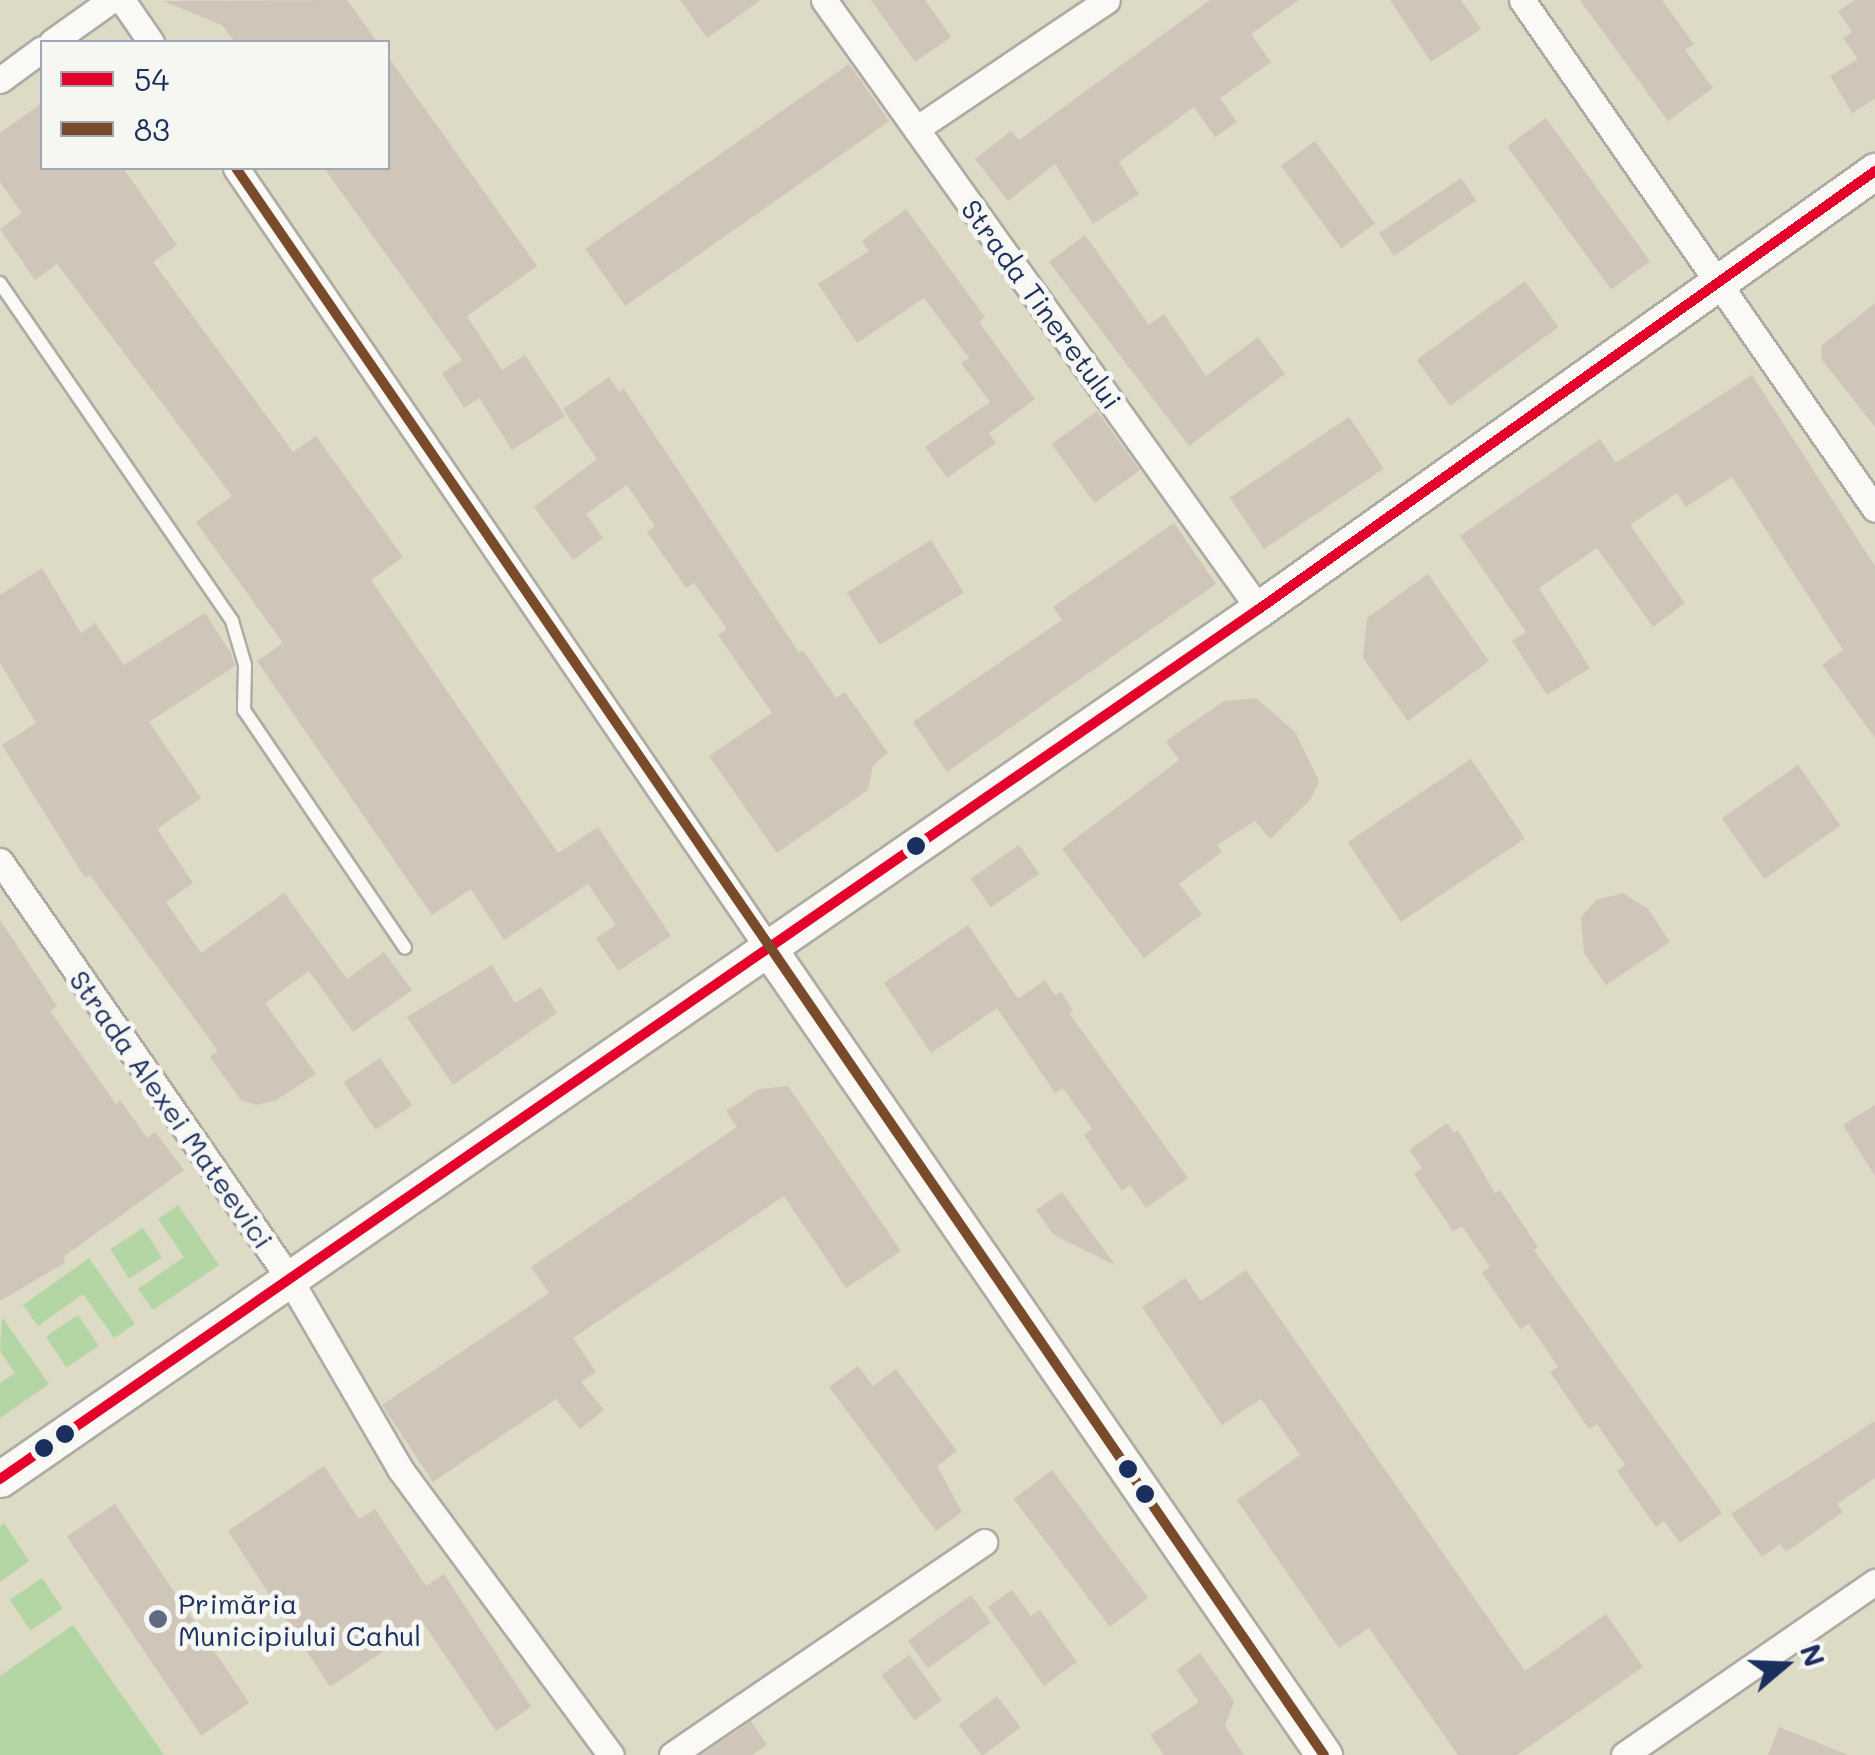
<!DOCTYPE html>
<html>
<head>
<meta charset="utf-8">
<style>
	body { margin:0 }
	#map { position:relative; width:1875px; height:1755px; overflow:hidden; background:#dddac6; font-family:Mali,sans-serif }
	div>[style] { position:absolute }
	.green>* { inset:0; background:#b4d6a5; transform-origin:0 0 }
	.building>* { inset:0; background:#cfc5b9; transform-origin:0 0 }
	.roads { filter:drop-shadow(2px 0 #adaca4) drop-shadow(-2px 0 #adaca4) drop-shadow(0 2px #adaca4) drop-shadow(0 -2px #adaca4) }
	.lane>* { height:12px; margin:-6px; padding:0 6px; transform-origin:6px; border-radius:6px; background:#faf9f6 }
	.street>* { height:25px; margin:-12.5px; padding:0 12.5px; transform-origin:12.5px; border-radius:12.5px; background:#faf9f6 }
	.secondary>* { height:35px; margin:-17.5px; padding:0 17.5px; transform-origin:17.5px; border-radius:17.5px; background:#faf9f6 }
	.bus-1>* { height:10px; margin:-5px; padding:0 5px; transform-origin:5px; border-radius:5px; background:#e4002b }
	.bus-2>* { height:10px; margin:-5px; padding:0 5px; transform-origin:5px; border-radius:5px; background:#7a4b2a }
	.dots>* { width:28px; height:28px; translate:-50% -50%; box-sizing:border-box; border:5px solid #f6f6f2; border-radius:50% }
	span { translate:-50% -50%; white-space:nowrap; text-align:center; line-height:1.15; -webkit-text-stroke:10px #f6f6f2; paint-order:stroke }
	.street-label { font-size:28px; color:#1b2f5e }
	.poi-label { font-size:28px; color:#1b2f5e }
	.left { translate:0 -50%; text-align:left }
	.legend { position:absolute; left:40px; top:40px; width:350px; height:130px; box-sizing:border-box; background:#f6f6f2; border:2px solid #9ea6b7; margin:0; padding:12px 18px; list-style:none; font-size:30px; color:#1b2f5e }
	.legend li { display:flex; align-items:center; gap:20px; height:50px }
	.legend b { width:50px; border:2px solid #9ea6b7 }
	.north { position:absolute; left:1735px; top:1615px; width:100px; height:100px; -webkit-text-stroke:8px #f6f6f2; paint-order:stroke; rotate:71deg; font-size:28px; font-weight:700; line-height:40px; text-align:center; color:#1b2f5e }
	.north::after { content:''; display:block; margin:auto; width:35px; height:45px; background:#1b2f5e; clip-path:polygon(50% 0,100% 100%,50% 72%,0 100%) }
</style>
</head>
<body>
<div id="map">
	<div class="green">
		<i style="clip-path:polygon(178px 1205px,219px 1265px,153px 1310px,138px 1289px,184px 1257px,158px 1219px)"></i>
		<i style="left:143px;top:1228px;width:35px;height:39px;rotate:57deg"></i>
		<i style="clip-path:polygon(89px 1258px,135px 1324px,114px 1338px,83px 1294px,38px 1326px,23px 1305px)"></i>
		<i style="left:78px;top:1315px;width:37px;height:39px;rotate:56deg"></i>
		<i style="clip-path:polygon(2px 1317px,49px 1384px,0 1418px,0 1383px,15px 1373px,0 1351px)"></i>
		<i style="clip-path:polygon(4px 1523px,29px 1561px,0 1582px,0 1526px)"></i>
		<i style="left:42px;top:1578px;width:37px;height:39px;rotate:56deg"></i>
		<i style="clip-path:polygon(73px 1625px,164px 1755px,0 1755px,0 1676px)"></i>
	</div>
	<div class="building">
		<i style="clip-path:polygon(347px 0,377px 42px,235px 42px,222px 25px,163px 1px)"></i>
		<i style="clip-path:polygon(680px 0,761px 0,707px 38px)"></i>
		<i style="clip-path:polygon(871px 0,925px 0,951px 37px,915px 62px)"></i>
		<i style="clip-path:polygon(1210px 0,1299px 0,1251px 34px,1271px 62px,1220px 98px,1237px 122px,1215px 137px,1194px 107px,1119px 162px,1139px 194px,1093px 224px,1055px 164px,1008px 201px,975px 159px,1011px 131px,1019px 140px)"></i>
		<i style="clip-path:polygon(1390px 0,1461px 0,1481px 29px,1431px 62px)"></i>
		<i style="clip-path:polygon(1580px 0,1662px 0,1694px 44px,1685px 50px,1713px 88px,1668px 121px)"></i>
		<i style="clip-path:polygon(1855px 0,1875px 0,1875px 99px,1852px 113px,1830px 76px,1858px 59px,1843px 38px,1852px 32px,1838px 11px)"></i>
		<i style="clip-path:polygon(388px 57px,537px 266px,467px 316px,502px 370px,525px 355px,565px 416px,512px 450px,479px 398px,464px 408px,442px 373px,462px 360px,324px 168px,388px 168px)"></i>
		<i style="left:849px;top:64px;width:70px;height:322px;rotate:55deg"></i>
		<i style="clip-path:polygon(42px 103px,42px 168px,123px 168px,177px 245px,153px 262px,293px 452px,316px 436px,403px 557px,371px 580px,558px 853px,598px 827px,671px 936px,618px 971px,596px 938px,616px 925px,588px 884px,504px 940px,471px 889px,432px 915px,257px 661px,283px 643px,196px 522px,232px 496px,57px 264px,35px 280px,0 229px,22px 213px,0 182px,0 133px)"></i>
		<i style="left:1546px;top:118px;width:177px;height:48px;rotate:54deg"></i>
		<i style="left:1315px;top:141px;width:102px;height:42px;rotate:54deg"></i>
		<i style="left:1461px;top:178px;width:27px;height:99px;rotate:56deg"></i>
		<i style="clip-path:polygon(906px 209px,985px 317px,979px 322px,1035px 399px,989px 433px,996px 443px,947px 478px,925px 447px,990px 402px,961px 363px,969px 358px,924px 298px,857px 343px,818px 284px,869px 251px,862px 241px)"></i>
		<i style="clip-path:polygon(1085px 235px,1149px 325px,1164px 314px,1206px 376px,1258px 337px,1285px 374px,1189px 446px,1049px 262px)"></i>
		<i style="left:1525px;top:281px;width:57px;height:134px;rotate:54deg"></i>
		<i style="clip-path:polygon(1875px 303px,1875px 427px,1822px 360px,1821px 346px)"></i>
		<i style="clip-path:polygon(1752px 375px,1875px 566px,1875px 738px,1822px 665px,1843px 650px,1732px 477px,1686px 507px,1677px 493px,1630px 525px,1685px 603px,1653px 627px,1597px 548px,1539px 588px,1590px 668px,1547px 695px,1512px 641px,1526px 632px,1460px 536px,1600px 439px,1616px 463px)"></i>
		<i style="clip-path:polygon(609px 377px,619px 392px,624px 389px,799px 653px,803px 650px,836px 698px,845px 692px,888px 753px,873px 765px,868px 790px,777px 853px,709px 756px,772px 713px,718px 635px,727px 629px,694px 583px,686px 588px,647px 532px,655px 526px,627px 485px,586px 514px,603px 538px,573px 560px,534px 507px,597px 459px,563px 409px)"></i>
		<i style="left:1097px;top:411px;width:73px;height:56px;rotate:54deg"></i>
		<i style="left:1349px;top:417px;width:62px;height:144px;rotate:56deg"></i>
		<i style="clip-path:polygon(1174px 523px,1216px 584px,947px 772px,913px 722px,1062px 620px,1053px 607px)"></i>
		<i style="left:931px;top:540px;width:62px;height:99px;rotate:58deg"></i>
		<i style="clip-path:polygon(42px 568px,81px 633px,95px 623px,124px 665px,205px 613px,231px 653px,235px 666px,149px 722px,201px 798px,157px 829px,193px 883px,166px 902px,201px 953px,284px 893px,347px 979px,384px 952px,412px 990px,353px 1032px,309px 971px,265px 1003px,316px 1074px,276px 1100px,257px 1105px,241px 1100px,210px 1057px,218px 1051px,90px 875px,85px 878px,2px 745px,36px 723px,0 663px,0 595px)"></i>
		<i style="clip-path:polygon(1428px 574px,1489px 661px,1408px 721px,1363px 658px,1367px 618px)"></i>
		<i style="clip-path:polygon(1256px 698px,1295px 732px,1319px 781px,1311px 799px,1270px 839px,1255px 821px,1217px 845px,1222px 852px,1179px 884px,1202px 914px,1144px 958px,1062px 849px,1179px 760px,1166px 741px,1224px 701px)"></i>
		<i style="left:1471px;top:759px;width:96px;height:149px;rotate:56deg"></i>
		<i style="left:1798px;top:765px;width:74px;height:93px;rotate:55deg"></i>
		<i style="left:1019px;top:845px;width:35px;height:59px;rotate:55deg"></i>
		<i style="clip-path:polygon(1623px 893px,1648px 909px,1670px 942px,1606px 985px,1584px 953px,1581px 917px,1596px 900px)"></i>
		<i style="clip-path:polygon(0 920px,57px 1006px,50px 1011px,116px 1104px,120px 1100px,147px 1138px,155px 1132px,184px 1170px,63px 1257px,66px 1262px,0 1301px)"></i>
		<i style="clip-path:polygon(968px 925px,1018px 999px,1045px 980px,1055px 995px,1061px 992px,1073px 1010px,1069px 1013px,1188px 1178px,1146px 1208px,1130px 1185px,1122px 1191px,1084px 1135px,1092px 1129px,1063px 1088px,1055px 1093px,997px 1008px,931px 1053px,884px 983px)"></i>
		<i style="clip-path:polygon(492px 965px,515px 1003px,541px 987px,557px 1013px,453px 1085px,407px 1017px)"></i>
		<i style="left:380px;top:1058px;width:57px;height:44px;rotate:56deg"></i>
		<i style="clip-path:polygon(788px 1086px,901px 1251px,846px 1288px,784px 1196px,573px 1338px,596px 1372px,581px 1382px,604px 1410px,580px 1429px,556px 1399px,433px 1482px,382px 1405px,549px 1293px,531px 1267px,737px 1127px,726px 1111px,759px 1089px)"></i>
		<i style="clip-path:polygon(1875px 1105px,1875px 1176px,1843px 1125px)"></i>
		<i style="clip-path:polygon(1447px 1123px,1454px 1133px,1458px 1130px,1495px 1193px,1500px 1190px,1538px 1247px,1534px 1250px,1722px 1513px,1680px 1543px,1664px 1521px,1656px 1527px,1617px 1471px,1625px 1465px,1597px 1424px,1589px 1429px,1550px 1372px,1558px 1367px,1544px 1346px,1529px 1324px,1520px 1329px,1482px 1273px,1490px 1267px,1462px 1226px,1453px 1231px,1414px 1174px,1422px 1168px,1409px 1150px)"></i>
		<i style="clip-path:polygon(1062px 1192px,1115px 1265px,1054px 1235px,1036px 1210px)"></i>
		<i style="clip-path:polygon(1246px 1270px,1525px 1671px,1606px 1614px,1643px 1667px,1517px 1755px,1458px 1755px,1369px 1628px,1339px 1648px,1237px 1500px,1300px 1455px,1261px 1399px,1222px 1425px,1142px 1307px,1185px 1278px,1201px 1301px)"></i>
		<i style="clip-path:polygon(858px 1366px,873px 1386px,896px 1369px,957px 1451px,937px 1466px,962px 1512px,936px 1531px,829px 1387px)"></i>
		<i style="clip-path:polygon(1875px 1421px,1875px 1478px,1837px 1504px,1843px 1512px,1786px 1552px,1780px 1544px,1762px 1557px,1731px 1514px)"></i>
		<i style="clip-path:polygon(324px 1466px,359px 1519px,375px 1509px,426px 1586px,444px 1574px,531px 1707px,496px 1731px,424px 1624px,330px 1687px,228px 1531px)"></i>
		<i style="left:1052px;top:1470px;width:160px;height:48px;rotate:53deg"></i>
		<i style="left:115px;top:1504px;width:240px;height:58px;rotate:56deg"></i>
		<i style="clip-path:polygon(1012px 1590px,1031px 1616px,1040px 1610px,1077px 1662px,1044px 1686px,988px 1607px)"></i>
		<i style="left:971px;top:1595px;width:34px;height:78px;rotate:54deg"></i>
		<i style="clip-path:polygon(1200px 1653px,1234px 1701px,1225px 1726px,1244px 1755px,1164px 1755px,1150px 1735px,1199px 1702px,1177px 1670px)"></i>
		<i style="left:909px;top:1655px;width:56px;height:34px;rotate:54deg"></i>
		<i style="left:997px;top:1696px;width:39px;height:48px;rotate:53deg"></i>
		<i style="clip-path:polygon(751px 1721px,767px 1745px,752px 1755px,701px 1755px)"></i>
		<i style="clip-path:polygon(1779px 1727px,1846px 1754px,1846px 1755px,1768px 1755px)"></i>
	</div>
	<div class="roads">
		<div class="lane">
			<i style="left:0;top:283px;width:410px;rotate:55.5deg"></i>
			<i style="left:232px;top:621px;width:46px;rotate:73.5deg"></i>
			<i style="left:245px;top:665px;width:45px;rotate:91.3deg"></i>
			<i style="left:244px;top:710px;width:287px;rotate:55.9deg"></i>
		</div>
		<div class="street">
			<i style="left:122px;top:0;width:51px;rotate:55.4deg"></i>
			<i style="left:824px;top:0;width:748px;rotate:54.46deg"></i>
			<i style="left:1522px;top:0;width:619px;rotate:55.26deg"></i>
			<i style="left:52px;top:42px;width:72px;rotate:-35.4deg"></i>
			<i style="left:0;top:80px;width:52px;rotate:-36.4deg"></i>
			<i style="left:916px;top:129px;width:230px;rotate:-34deg"></i>
			<i style="left:236px;top:168px;width:941px;rotate:55.7deg"></i>
			<i style="left:0;top:861px;width:507px;rotate:55.28deg"></i>
			<i style="left:289px;top:1278px;width:221px;rotate:59.8deg"></i>
			<i style="left:400px;top:1469px;width:355px;rotate:53.6deg"></i>
			<i style="left:672px;top:1755px;width:378px;rotate:-34.3deg"></i>
			<i style="left:1624px;top:1755px;width:305px;rotate:-34.6deg"></i>
		</div>
		<div class="secondary">
			<i style="left:766px;top:945px;width:984px;rotate:55.44deg"></i>
			<i style="left:0;top:1479px;width:1530px;rotate:-34.65deg"></i>
			<i style="left:1259px;top:609px;width:756px;rotate:-35.41deg"></i>
		</div>
	</div>
	<div class="bus-1">
		<i style="left:0;top:1479px;width:1530px;rotate:-34.65deg"></i>
		<i style="left:1259px;top:609px;width:756px;rotate:-35.41deg"></i>
	</div>
	<div class="bus-2">
		<i style="left:236px;top:168px;width:1924px;rotate:55.57deg"></i>
	</div>
	<div class="dots">
		<i style="left:916px;top:846px;background:#1b2f5e"></i>
		<i style="left:65px;top:1434px;background:#1b2f5e"></i>
		<i style="left:44px;top:1448px;background:#1b2f5e"></i>
		<i style="left:1128px;top:1469px;background:#1b2f5e"></i>
		<i style="left:1145px;top:1494px;background:#1b2f5e"></i>
		<i style="left:158px;top:1619px;background:#5f6b82"></i>
	</div>
	<div class="street-label">
		<span style="left:1042px;top:304px;rotate:54deg">Strada Tineretului</span>
		<span style="left:172px;top:1109px;rotate:55deg">Strada Alexei Mateevici</span>
	</div>
	<div class="poi-label">
		<span class="left" style="left:178px;top:1619px">Primăria<br>Municipiului Cahul</span>
	</div>
	<ul class="legend">
	<li><b style="height:12px;background:#e4002b"></b>54</li>
	<li><b style="height:12px;background:#7a4b2a"></b>83</li>
	</ul>
	<div class="north">N</div>
</div>
</body>
</html>
